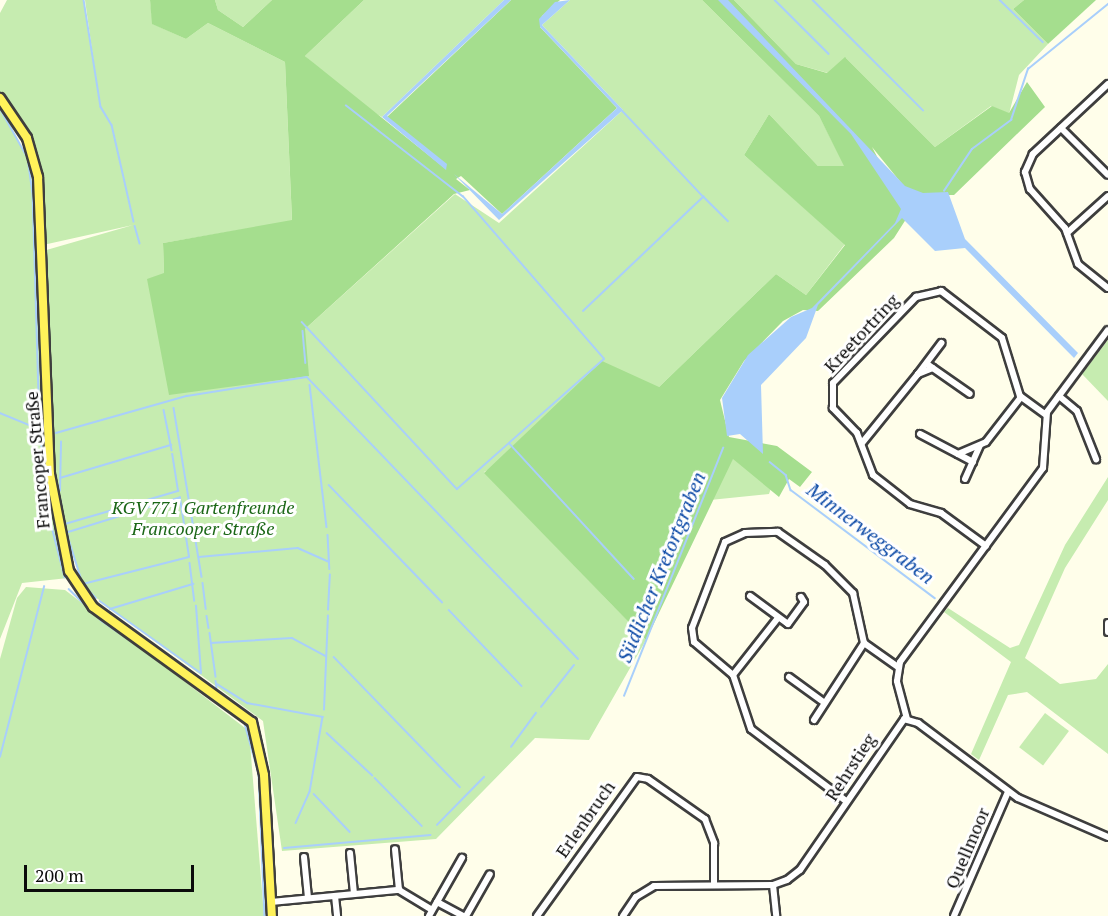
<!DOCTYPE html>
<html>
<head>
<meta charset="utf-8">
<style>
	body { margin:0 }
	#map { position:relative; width:1108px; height:916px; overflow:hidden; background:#fffeea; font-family:"PT Serif",serif }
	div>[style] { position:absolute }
	.green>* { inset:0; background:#c6ecb0; transform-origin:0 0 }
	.forest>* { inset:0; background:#a5de8e }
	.water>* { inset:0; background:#a9cffb }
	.stream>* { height:1.5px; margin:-0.75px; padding:0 0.75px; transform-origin:0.75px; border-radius:0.75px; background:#a9cffb }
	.roads { filter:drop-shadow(2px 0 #3e3e3e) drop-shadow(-2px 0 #3e3e3e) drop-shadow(0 2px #3e3e3e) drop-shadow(0 -2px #3e3e3e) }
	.minor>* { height:6px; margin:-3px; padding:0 3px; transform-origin:3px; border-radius:3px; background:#fff }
	.major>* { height:8px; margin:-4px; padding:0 4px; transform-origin:4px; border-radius:4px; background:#fff25a }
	span { translate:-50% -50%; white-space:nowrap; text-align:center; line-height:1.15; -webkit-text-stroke:6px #fff; paint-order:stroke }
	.street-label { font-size:18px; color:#0b0b0b }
	.park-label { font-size:18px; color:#1b6717; font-style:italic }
	.water-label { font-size:20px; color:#0b49a6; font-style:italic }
	.scale { position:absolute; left:24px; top:865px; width:170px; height:27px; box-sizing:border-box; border:3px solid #0b0b0b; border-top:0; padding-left:8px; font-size:18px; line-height:21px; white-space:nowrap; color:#0b0b0b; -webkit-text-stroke:4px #fff; paint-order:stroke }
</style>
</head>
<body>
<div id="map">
	<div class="green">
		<i style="clip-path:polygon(7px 0,84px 0,95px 71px,85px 0,150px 0,153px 24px,186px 39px,208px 23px,285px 62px,292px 221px,163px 243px,164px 273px,305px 329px,455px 194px,499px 223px,623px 110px,542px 25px,570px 0,702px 0,819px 116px,845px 166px,818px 166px,769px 114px,744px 155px,845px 244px,806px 295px,776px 274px,659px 387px,484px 472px,646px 640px,589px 740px,535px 738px,436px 839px,282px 851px,263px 721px,83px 588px,60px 509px,49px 417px,43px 251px,133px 225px,43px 245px,35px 152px,0 93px,0 13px)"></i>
		<i style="clip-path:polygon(215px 0,272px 0,243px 27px,218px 10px)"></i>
		<i style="clip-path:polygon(364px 0,504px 0,382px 117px,360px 105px,305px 56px)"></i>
		<i style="clip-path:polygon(734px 0,1024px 0,1013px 9px,1048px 44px,1019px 75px,1009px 114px,991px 106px,935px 147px,846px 58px,828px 73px,796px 64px)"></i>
		<i style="clip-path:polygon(0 106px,32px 167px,41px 407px,50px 503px,68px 578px,22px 583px,0 639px)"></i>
		<i style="clip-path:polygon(1108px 340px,1108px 401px,1082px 374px)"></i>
		<i style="clip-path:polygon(733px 458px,771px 488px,769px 494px,710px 500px)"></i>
		<i style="clip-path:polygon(1108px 477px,1108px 500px,1065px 568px,1025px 658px,1060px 684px,1096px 679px,1108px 664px,1108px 754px,1027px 692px,1008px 695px,979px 760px,971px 754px,1011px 662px,944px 612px,948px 608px,1010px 648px,1019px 645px,1065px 545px)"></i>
		<i style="clip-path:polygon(26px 587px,65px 590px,249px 731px,264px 916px,0 916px,0 659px,17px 598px)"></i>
		<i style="left:1045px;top:713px;width:30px;height:43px;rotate:37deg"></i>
	</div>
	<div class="forest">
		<i style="clip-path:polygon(150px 0,215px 0,218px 10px,243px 27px,272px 0,364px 0,305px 56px,447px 170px,387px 117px,511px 0,560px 0,542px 16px,540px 27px,617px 108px,502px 214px,461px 176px,456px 179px,470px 190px,454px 194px,305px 329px,309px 376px,169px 395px,147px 279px,164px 273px,163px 243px,292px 220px,285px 62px,208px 23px,186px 39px,152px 24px)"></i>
		<i style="clip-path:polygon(702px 0,734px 0,796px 64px,827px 73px,845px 57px,935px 147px,992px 106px,1009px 113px,1027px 82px,1045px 107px,954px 195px,911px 195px,872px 147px,908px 216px,894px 238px,818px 311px,803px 310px,783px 321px,744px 361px,720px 400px,729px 437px,777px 446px,812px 472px,800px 487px,789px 479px,779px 497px,733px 459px,646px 640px,484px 473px,602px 361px,659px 387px,776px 274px,806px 295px,845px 245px,744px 155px,769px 114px,818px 166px,844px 166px,819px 116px)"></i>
		<i style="clip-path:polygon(1024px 0,1096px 0,1048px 44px,1013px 9px)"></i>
	</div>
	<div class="water">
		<i style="clip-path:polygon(504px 0,511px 0,387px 116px,447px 164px,446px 170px,382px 117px)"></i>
		<i style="clip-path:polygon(570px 0,542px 25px,623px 110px,499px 220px,454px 174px,502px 214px,617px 108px,540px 27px,539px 19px,555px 2px)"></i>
		<i style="clip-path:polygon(718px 0,728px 0,905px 186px,923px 193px,948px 192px,965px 239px,1078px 353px,1074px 358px,965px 248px,935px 251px,902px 218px,818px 305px,806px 338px,761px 385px,763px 454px,740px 434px,727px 436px,722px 398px,748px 355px,791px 317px,812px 308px,895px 223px,901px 209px,851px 134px)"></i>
	</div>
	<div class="stream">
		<i style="left:84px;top:0;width:108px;rotate:81deg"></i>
		<i style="left:101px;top:107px;width:21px;rotate:59deg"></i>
		<i style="left:112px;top:125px;width:99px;rotate:77.2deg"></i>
		<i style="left:775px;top:0;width:76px;rotate:45deg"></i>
		<i style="left:813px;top:0;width:156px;rotate:45deg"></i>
		<i style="left:1000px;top:0;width:60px;rotate:44.3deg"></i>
		<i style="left:0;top:108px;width:57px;rotate:60.8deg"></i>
		<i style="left:28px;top:158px;width:34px;rotate:82deg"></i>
		<i style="left:33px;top:192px;width:237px;rotate:88.3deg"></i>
		<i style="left:40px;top:429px;width:95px;rotate:83.3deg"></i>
		<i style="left:51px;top:523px;width:56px;rotate:75.5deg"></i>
		<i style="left:944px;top:191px;width:50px;rotate:-56.3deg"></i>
		<i style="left:972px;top:149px;width:49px;rotate:-36.6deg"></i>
		<i style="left:1011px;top:120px;width:54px;rotate:-71.6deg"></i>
		<i style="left:1028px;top:69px;width:103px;rotate:-39.1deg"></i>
		<i style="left:704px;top:197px;width:34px;rotate:45deg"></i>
		<i style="left:135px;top:226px;width:18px;rotate:74deg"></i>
		<i style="left:583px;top:311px;width:166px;rotate:-43.5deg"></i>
		<i style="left:703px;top:197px;width:120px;rotate:-133.3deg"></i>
		<i style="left:302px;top:322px;width:228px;rotate:47.1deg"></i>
		<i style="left:457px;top:489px;width:196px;rotate:-41.5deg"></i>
		<i style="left:604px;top:359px;width:215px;rotate:-131deg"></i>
		<i style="left:463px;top:197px;width:148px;rotate:-142.1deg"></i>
		<i style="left:303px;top:331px;width:32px;rotate:85deg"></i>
		<i style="left:310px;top:385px;width:143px;rotate:83.2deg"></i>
		<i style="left:174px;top:408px;width:171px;rotate:80.6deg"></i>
		<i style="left:164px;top:410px;width:41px;rotate:78.7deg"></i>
		<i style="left:0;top:413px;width:42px;rotate:22.3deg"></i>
		<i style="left:56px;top:433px;width:136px;rotate:-15.8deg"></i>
		<i style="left:187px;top:396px;width:121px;rotate:-9deg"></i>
		<i style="left:307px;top:377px;width:391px;rotate:46.1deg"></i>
		<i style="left:510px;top:444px;width:183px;rotate:47.4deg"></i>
		<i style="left:770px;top:462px;width:21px;rotate:39deg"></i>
		<i style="left:786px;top:475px;width:16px;rotate:72deg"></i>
		<i style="left:791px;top:490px;width:180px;rotate:36.9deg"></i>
		<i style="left:60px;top:478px;width:116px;rotate:-16.6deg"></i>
		<i style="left:329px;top:485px;width:163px;rotate:46deg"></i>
		<i style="left:60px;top:491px;width:49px;rotate:-88.8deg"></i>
		<i style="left:61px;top:500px;width:24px;rotate:81deg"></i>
		<i style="left:65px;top:524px;width:118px;rotate:-16.3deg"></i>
		<i style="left:178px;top:491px;width:37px;rotate:-99deg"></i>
		<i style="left:328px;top:535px;width:34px;rotate:87deg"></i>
		<i style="left:199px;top:557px;width:99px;rotate:-5.2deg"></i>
		<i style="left:298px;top:548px;width:34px;rotate:24deg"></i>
		<i style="left:190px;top:563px;width:38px;rotate:83deg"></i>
		<i style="left:203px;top:583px;width:26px;rotate:83deg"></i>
		<i style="left:83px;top:584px;width:109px;rotate:-14.3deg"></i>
		<i style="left:189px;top:557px;width:60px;rotate:-98.7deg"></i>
		<i style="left:180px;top:498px;width:118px;rotate:162.8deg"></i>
		<i style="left:67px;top:533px;width:53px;rotate:72.6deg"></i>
		<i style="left:83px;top:584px;width:19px;rotate:47deg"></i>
		<i style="left:69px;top:589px;width:46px;rotate:44.1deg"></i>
		<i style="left:102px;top:621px;width:135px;rotate:34.7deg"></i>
		<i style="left:100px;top:601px;width:124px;rotate:35.5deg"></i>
		<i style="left:201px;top:673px;width:67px;rotate:-94.3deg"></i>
		<i style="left:110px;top:609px;width:87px;rotate:-16.8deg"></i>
		<i style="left:328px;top:610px;width:35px;rotate:-87deg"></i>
		<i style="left:449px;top:610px;width:105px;rotate:46.2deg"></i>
		<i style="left:207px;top:616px;width:12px;rotate:81deg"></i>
		<i style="left:210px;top:633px;width:44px;rotate:82.2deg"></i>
		<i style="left:211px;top:643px;width:81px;rotate:-3.5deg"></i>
		<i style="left:292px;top:638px;width:38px;rotate:28deg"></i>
		<i style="left:334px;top:657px;width:181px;rotate:45.9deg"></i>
		<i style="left:216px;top:681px;width:7px;rotate:82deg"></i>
		<i style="left:217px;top:684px;width:36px;rotate:32deg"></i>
		<i style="left:247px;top:703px;width:77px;rotate:10.4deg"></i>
		<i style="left:323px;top:717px;width:76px;rotate:99.8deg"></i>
		<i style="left:310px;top:792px;width:34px;rotate:114deg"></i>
		<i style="left:624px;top:696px;width:267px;rotate:-68.2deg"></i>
		<i style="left:541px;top:707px;width:53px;rotate:-51.8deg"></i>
		<i style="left:324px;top:710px;width:94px;rotate:-87.6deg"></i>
		<i style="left:244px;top:720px;width:56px;rotate:74.5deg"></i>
		<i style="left:259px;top:774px;width:142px;rotate:87.6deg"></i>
		<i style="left:327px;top:733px;width:62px;rotate:43deg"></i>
		<i style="left:511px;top:747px;width:42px;rotate:-53.7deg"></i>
		<i style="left:0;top:757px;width:176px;rotate:-75.5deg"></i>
		<i style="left:375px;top:778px;width:67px;rotate:45.6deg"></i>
		<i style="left:314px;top:794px;width:52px;rotate:46.5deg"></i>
		<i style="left:437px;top:825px;width:67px;rotate:-45.6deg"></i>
		<i style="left:284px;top:848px;width:147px;rotate:-5.1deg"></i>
	</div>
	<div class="roads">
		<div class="minor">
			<i style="left:1108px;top:84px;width:103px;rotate:137deg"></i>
			<i style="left:1033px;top:154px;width:20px;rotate:114deg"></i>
			<i style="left:1025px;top:172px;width:18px;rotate:74deg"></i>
			<i style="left:1030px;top:189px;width:52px;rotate:48.1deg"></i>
			<i style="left:1065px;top:228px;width:38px;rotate:70deg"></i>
			<i style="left:1078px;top:264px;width:38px;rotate:39deg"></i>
			<i style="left:1061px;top:128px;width:66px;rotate:45deg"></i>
			<i style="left:1067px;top:233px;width:55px;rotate:-42.1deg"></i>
			<i style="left:927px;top:364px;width:52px;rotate:34.9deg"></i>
			<i style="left:918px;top:374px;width:39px;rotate:-53deg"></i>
			<i style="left:1059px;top:396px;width:23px;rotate:40deg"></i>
			<i style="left:1077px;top:411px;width:52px;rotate:68.4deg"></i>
			<i style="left:920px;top:434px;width:60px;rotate:27.8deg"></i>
			<i style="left:862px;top:443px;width:89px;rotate:-50.9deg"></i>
			<i style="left:918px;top:374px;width:16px;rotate:-22deg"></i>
			<i style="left:958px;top:454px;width:30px;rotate:-23deg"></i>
			<i style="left:986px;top:442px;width:57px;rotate:-52.1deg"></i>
			<i style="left:965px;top:479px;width:36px;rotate:-66deg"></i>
			<i style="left:986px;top:546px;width:56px;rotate:-143.7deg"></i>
			<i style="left:941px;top:513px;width:32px;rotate:-164deg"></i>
			<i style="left:910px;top:504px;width:47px;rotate:-141.9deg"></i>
			<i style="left:873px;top:475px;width:45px;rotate:-110.9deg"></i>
			<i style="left:857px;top:433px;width:35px;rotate:-134deg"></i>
			<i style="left:833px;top:408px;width:25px;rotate:-90deg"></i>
			<i style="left:833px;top:383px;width:120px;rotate:-46deg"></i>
			<i style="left:916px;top:297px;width:26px;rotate:-13deg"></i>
			<i style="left:941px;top:291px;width:77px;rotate:37.6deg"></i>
			<i style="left:1002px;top:338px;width:61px;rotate:72.8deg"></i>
			<i style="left:1020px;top:396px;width:32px;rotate:36deg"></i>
			<i style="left:750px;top:596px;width:47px;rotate:36.4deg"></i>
			<i style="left:788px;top:624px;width:27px;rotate:-54deg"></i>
			<i style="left:804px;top:602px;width:6px;rotate:-121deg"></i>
			<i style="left:1108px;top:623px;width:9px;rotate:90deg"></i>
			<i style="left:733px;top:675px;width:73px;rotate:-51.7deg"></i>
			<i style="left:789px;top:677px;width:41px;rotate:36deg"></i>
			<i style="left:907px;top:719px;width:39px;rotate:-105deg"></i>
			<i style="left:897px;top:681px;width:19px;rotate:-81deg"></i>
			<i style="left:900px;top:662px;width:241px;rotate:-53.6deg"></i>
			<i style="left:1043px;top:468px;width:56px;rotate:-85.9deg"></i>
			<i style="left:1047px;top:412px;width:102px;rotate:-53.4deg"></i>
			<i style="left:814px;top:720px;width:92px;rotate:-57deg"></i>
			<i style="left:846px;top:801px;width:119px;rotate:-142.8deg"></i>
			<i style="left:751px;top:729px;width:57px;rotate:-108.4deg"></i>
			<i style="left:733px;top:675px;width:51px;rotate:-139.8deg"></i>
			<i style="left:694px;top:642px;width:14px;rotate:-98deg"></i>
			<i style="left:692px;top:628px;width:92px;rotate:-69deg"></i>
			<i style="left:725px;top:542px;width:22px;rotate:-24deg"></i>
			<i style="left:745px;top:533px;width:33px;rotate:-2deg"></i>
			<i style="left:778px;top:532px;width:57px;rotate:35.1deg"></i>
			<i style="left:825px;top:565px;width:40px;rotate:45deg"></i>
			<i style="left:853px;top:593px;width:51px;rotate:77.6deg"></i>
			<i style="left:864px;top:643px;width:42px;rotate:35.2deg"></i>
			<i style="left:350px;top:853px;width:41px;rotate:84.4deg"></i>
			<i style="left:304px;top:857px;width:41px;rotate:84.4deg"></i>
			<i style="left:773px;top:885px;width:31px;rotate:84deg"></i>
			<i style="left:399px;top:890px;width:37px;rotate:31deg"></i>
			<i style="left:335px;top:896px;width:20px;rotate:84deg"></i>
			<i style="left:271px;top:902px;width:129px;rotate:-5.4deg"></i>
			<i style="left:399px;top:890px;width:41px;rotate:-95.6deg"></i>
			<i style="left:437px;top:902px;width:30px;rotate:28deg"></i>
			<i style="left:429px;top:916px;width:67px;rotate:-60.4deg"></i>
			<i style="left:466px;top:916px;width:48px;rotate:-60.3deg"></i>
			<i style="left:537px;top:916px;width:171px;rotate:-54.3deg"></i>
			<i style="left:637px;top:777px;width:11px;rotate:10deg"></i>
			<i style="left:648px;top:779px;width:70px;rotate:35.1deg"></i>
			<i style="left:705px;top:819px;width:26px;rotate:69deg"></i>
			<i style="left:714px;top:843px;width:42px;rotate:90deg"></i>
			<i style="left:623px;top:916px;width:23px;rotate:-56deg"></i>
			<i style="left:636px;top:897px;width:21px;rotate:-31deg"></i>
			<i style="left:654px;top:886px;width:119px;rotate:-0.5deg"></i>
			<i style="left:773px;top:885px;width:15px;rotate:-20deg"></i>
			<i style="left:787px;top:880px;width:16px;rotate:-38deg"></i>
			<i style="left:800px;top:870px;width:183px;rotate:-55.4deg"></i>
			<i style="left:904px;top:719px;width:15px;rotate:16deg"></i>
			<i style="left:918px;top:723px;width:125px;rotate:36.9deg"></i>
			<i style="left:1018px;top:798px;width:98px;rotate:23.4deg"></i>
			<i style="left:954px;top:916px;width:135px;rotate:-66.5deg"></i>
		</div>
		<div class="major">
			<i style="left:0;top:98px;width:48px;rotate:56deg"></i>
			<i style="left:27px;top:138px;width:41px;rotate:74.2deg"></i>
			<i style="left:38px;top:177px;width:297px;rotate:87.7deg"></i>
			<i style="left:50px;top:474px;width:99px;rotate:78.9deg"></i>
			<i style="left:69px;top:571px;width:43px;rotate:56.3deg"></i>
			<i style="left:93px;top:607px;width:196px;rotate:35.9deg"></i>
			<i style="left:252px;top:722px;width:54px;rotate:77.2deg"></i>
			<i style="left:264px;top:775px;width:141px;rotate:86.8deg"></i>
		</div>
	</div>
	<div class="street-label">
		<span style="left:861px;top:333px;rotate:-47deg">Kreetortring</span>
		<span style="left:37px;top:460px;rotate:-95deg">Francoper Straße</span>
		<span style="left:850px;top:767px;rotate:-57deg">Rehrstieg</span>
		<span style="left:585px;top:819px;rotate:-55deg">Erlenbruch</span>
		<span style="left:967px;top:848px;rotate:-67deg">Quellmoor</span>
	</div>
	<div class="park-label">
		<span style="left:203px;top:518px">KGV 771 Gartenfreunde<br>Francooper Straße</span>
	</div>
	<div class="water-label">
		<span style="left:871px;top:533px;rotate:37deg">Minnerweggraben</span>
		<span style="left:661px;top:567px;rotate:-68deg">Südlicher Kretortgraben</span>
	</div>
	<div class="scale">200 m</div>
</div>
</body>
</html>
